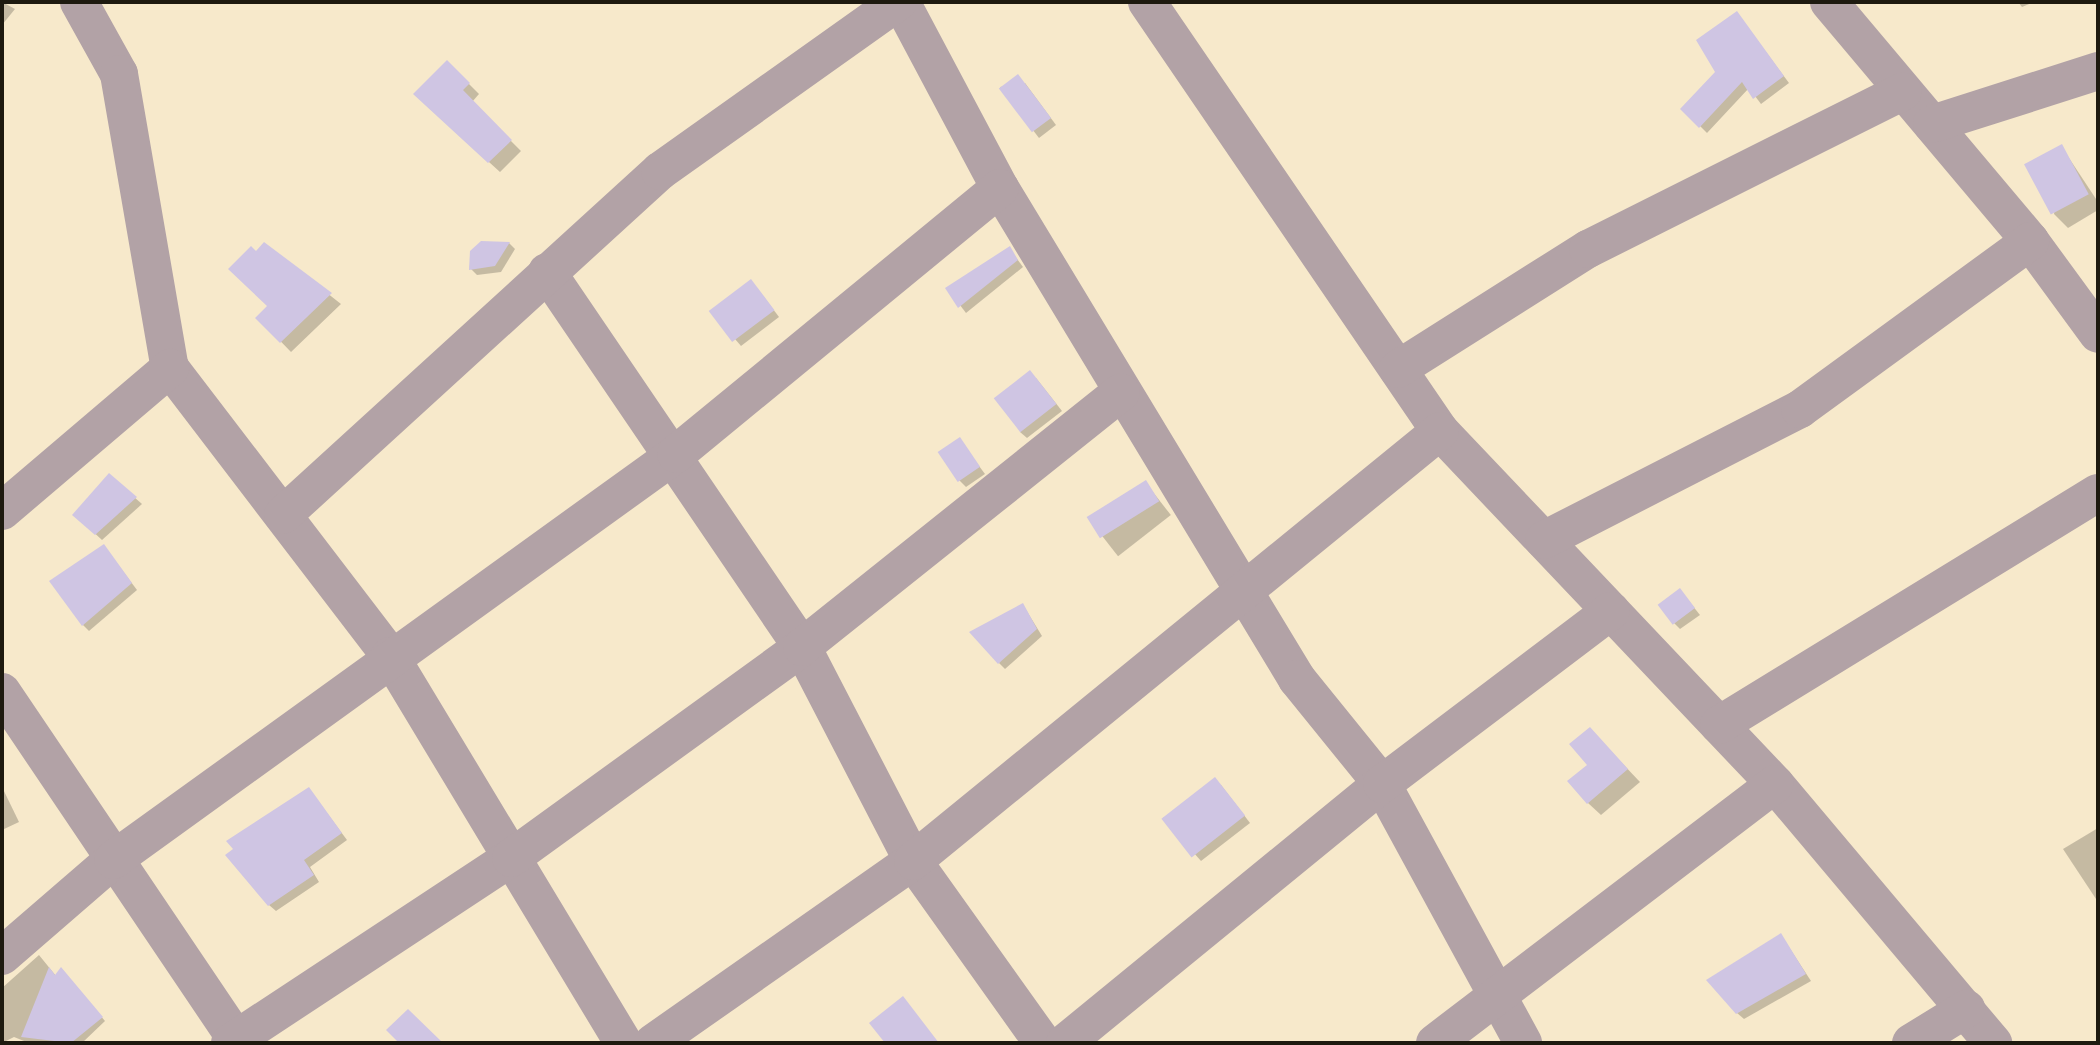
<!DOCTYPE html>
<html>
<head>
<meta charset="utf-8">
<style>
	body { margin:0 }
	#map { position:relative; width:2100px; height:1045px; overflow:hidden; background:#f7e9cb; font-family:Montserrat,sans-serif }
	div>[style] { position:absolute }
	.shadow>* { inset:0; background:#0003; transform-origin:0 0 }
	.building>* { inset:0; background:#cfc5e3; transform-origin:0 0 }
	.minor>* { height:38px; margin:-19px; padding:0 19px; transform-origin:19px; border-radius:19px; background:#b2a2a6 }
	span { translate:-50% -50%; white-space:nowrap; text-align:center; line-height:1.15; -webkit-text-stroke:6px #f7e9cb; paint-order:stroke }
	.frame { position:absolute; inset:0; border:4px solid #1e1a0f; pointer-events:none }
</style>
</head>
<body>
<div id="map">
	<div class="shadow">
		<i style="clip-path:polygon(2px 2px,15px 9px,2px 25px)"></i>
		<i style="clip-path:polygon(2018px 2px,2034px 2px,2022px 7px)"></i>
		<i style="clip-path:polygon(1737px 13px,1789px 83px,1761px 104px,1749px 88px,1707px 133px,1683px 109px,1717px 72px)"></i>
		<i style="clip-path:polygon(447px 62px,479px 94px,472px 102px,521px 151px,500px 172px,426px 105px)"></i>
		<i style="clip-path:polygon(1025px 83px,1056px 125px,1039px 138px,1000px 87px)"></i>
		<i style="clip-path:polygon(2061px 146px,2098px 202px,2098px 210px,2068px 228px,2054px 214px)"></i>
		<i style="clip-path:polygon(509px 243px,515px 249px,501px 272px,477px 275px,471px 269px,475px 247px)"></i>
		<i style="clip-path:polygon(265px 244px,341px 304px,291px 352px,258px 318px,269px 306px)"></i>
		<i style="clip-path:polygon(1009px 248px,1023px 267px,966px 313px,947px 288px)"></i>
		<i style="clip-path:polygon(757px 288px,779px 317px,741px 346px,735px 339px)"></i>
		<i style="clip-path:polygon(1036px 378px,1062px 411px,1027px 438px,1020px 432px)"></i>
		<i style="clip-path:polygon(959px 439px,985px 474px,966px 487px,959px 480px)"></i>
		<i style="clip-path:polygon(109px 475px,142px 504px,102px 540px,75px 515px)"></i>
		<i style="left:1145px;top:482px;width:42px;height:67px;rotate:52deg"></i>
		<i style="clip-path:polygon(104px 546px,137px 590px,89px 631px,83px 625px)"></i>
		<i style="clip-path:polygon(1680px 590px,1700px 615px,1680px 629px,1674px 623px)"></i>
		<i style="clip-path:polygon(1023px 605px,1042px 636px,1005px 669px,999px 663px)"></i>
		<i style="clip-path:polygon(1602px 742px,1640px 782px,1601px 815px,1588px 803px,1590px 765px)"></i>
		<i style="clip-path:polygon(1221px 785px,1250px 823px,1201px 861px,1163px 818px)"></i>
		<i style="clip-path:polygon(2px 787px,19px 822px,2px 830px)"></i>
		<i style="clip-path:polygon(309px 789px,347px 840px,310px 867px,319px 882px,276px 911px,269px 905px)"></i>
		<i style="clip-path:polygon(2098px 828px,2098px 902px,2063px 849px)"></i>
		<i style="clip-path:polygon(1781px 935px,1811px 981px,1744px 1019px,1737px 1013px)"></i>
		<i style="clip-path:polygon(39px 955px,56px 976px,67px 976px,105px 1021px,82px 1043px,29px 1043px,14px 1037px,2px 1043px,2px 988px)"></i>
	</div>
	<div class="building">
		<i style="clip-path:polygon(1737px 11px,1784px 76px,1753px 99px,1742px 82px,1699px 128px,1680px 109px,1715px 72px,1696px 40px)"></i>
		<i style="clip-path:polygon(447px 60px,470px 83px,463px 90px,512px 140px,488px 163px,413px 94px)"></i>
		<i style="left:1018px;top:74px;width:55px;height:24px;rotate:53deg"></i>
		<i style="left:2062px;top:144px;width:57px;height:43px;rotate:62deg"></i>
		<i style="clip-path:polygon(481px 241px,510px 242px,495px 266px,469px 270px,470px 251px)"></i>
		<i style="clip-path:polygon(264px 242px,332px 293px,280px 343px,255px 318px,267px 306px,228px 269px,251px 246px,256px 251px)"></i>
		<i style="clip-path:polygon(1010px 246px,1018px 260px,958px 308px,945px 288px)"></i>
		<i style="left:751px;top:279px;width:39px;height:53px;rotate:53deg"></i>
		<i style="left:1030px;top:370px;width:43px;height:46px;rotate:52deg"></i>
		<i style="left:960px;top:437px;width:36px;height:27px;rotate:56deg"></i>
		<i style="clip-path:polygon(109px 473px,137px 497px,95px 535px,72px 515px)"></i>
		<i style="left:1146px;top:480px;width:25px;height:70px;rotate:58deg"></i>
		<i style="clip-path:polygon(104px 544px,132px 583px,82px 626px,49px 581px)"></i>
		<i style="left:1680px;top:588px;width:25px;height:28px;rotate:53deg"></i>
		<i style="clip-path:polygon(1023px 603px,1037px 629px,998px 664px,969px 632px)"></i>
		<i style="clip-path:polygon(1590px 727px,1628px 769px,1587px 804px,1567px 781px,1587px 765px,1569px 744px)"></i>
		<i style="left:1215px;top:777px;width:49px;height:68px;rotate:52deg"></i>
		<i style="clip-path:polygon(309px 787px,342px 833px,304px 860px,314px 875px,268px 906px,225px 855px,233px 849px,226px 841px)"></i>
		<i style="clip-path:polygon(1781px 933px,1806px 974px,1736px 1014px,1706px 980px)"></i>
		<i style="clip-path:polygon(49px 967px,55px 975px,61px 967px,103px 1017px,71px 1043px,21px 1037px)"></i>
		<i style="clip-path:polygon(903px 996px,939px 1043px,885px 1043px,869px 1023px)"></i>
		<i style="clip-path:polygon(408px 1009px,443px 1043px,399px 1043px,386px 1030px)"></i>
	</div>
	<div class="minor">
		<i style="left:79px;top:2px;width:82px;rotate:60.9deg"></i>
		<i style="left:119px;top:74px;width:298px;rotate:80.2deg"></i>
		<i style="left:170px;top:368px;width:362px;rotate:52.6deg"></i>
		<i style="left:390px;top:656px;width:452px;rotate:58.9deg"></i>
		<i style="left:901px;top:2px;width:211px;rotate:62deg"></i>
		<i style="left:1000px;top:188px;width:574px;rotate:58.83deg"></i>
		<i style="left:1297px;top:679px;width:135px;rotate:51deg"></i>
		<i style="left:1382px;top:784px;width:295px;rotate:61.4deg"></i>
		<i style="left:1147px;top:2px;width:520px;rotate:55.67deg"></i>
		<i style="left:1440px;top:431px;width:487px;rotate:46.5deg"></i>
		<i style="left:1775px;top:784px;width:339px;rotate:49.9deg"></i>
		<i style="left:1829px;top:2px;width:312px;rotate:49.9deg"></i>
		<i style="left:2030px;top:241px;width:115px;rotate:53.8deg"></i>
		<i style="left:1932px;top:124px;width:174px;rotate:-17.7deg"></i>
		<i style="left:547px;top:272px;width:453px;rotate:55.8deg"></i>
		<i style="left:802px;top:647px;width:241px;rotate:62.6deg"></i>
		<i style="left:913px;top:861px;width:224px;rotate:54.5deg"></i>
		<i style="left:1398px;top:369px;width:225px;rotate:-32.3deg"></i>
		<i style="left:1588px;top:249px;width:352px;rotate:-26.6deg"></i>
		<i style="left:2px;top:511px;width:221px;rotate:-40.4deg"></i>
		<i style="left:283px;top:515px;width:510px;rotate:-42.38deg"></i>
		<i style="left:660px;top:171px;width:292px;rotate:-35.4deg"></i>
		<i style="left:1544px;top:540px;width:288px;rotate:-27.1deg"></i>
		<i style="left:1800px;top:409px;width:285px;rotate:-36.1deg"></i>
		<i style="left:2px;top:692px;width:424px;rotate:56deg"></i>
		<i style="left:1719px;top:725px;width:444px;rotate:-31.5deg"></i>
		<i style="left:2px;top:956px;width:147px;rotate:-40.9deg"></i>
		<i style="left:113px;top:860px;width:694px;rotate:-35.8deg"></i>
		<i style="left:676px;top:454px;width:419px;rotate:-39.4deg"></i>
		<i style="left:230px;top:1043px;width:336px;rotate:-33.4deg"></i>
		<i style="left:511px;top:858px;width:359px;rotate:-35.9deg"></i>
		<i style="left:802px;top:647px;width:408px;rotate:-38.6deg"></i>
		<i style="left:653px;top:1043px;width:317px;rotate:-35deg"></i>
		<i style="left:913px;top:861px;width:680px;rotate:-39.21deg"></i>
		<i style="left:1065px;top:1043px;width:409px;rotate:-39.3deg"></i>
		<i style="left:1382px;top:784px;width:287px;rotate:-37.1deg"></i>
		<i style="left:1435px;top:1043px;width:427px;rotate:-37.3deg"></i>
		<i style="left:1911px;top:1043px;width:65px;rotate:-31.7deg"></i>
	</div>
	<div class="frame"></div>
</div>
</body>
</html>
